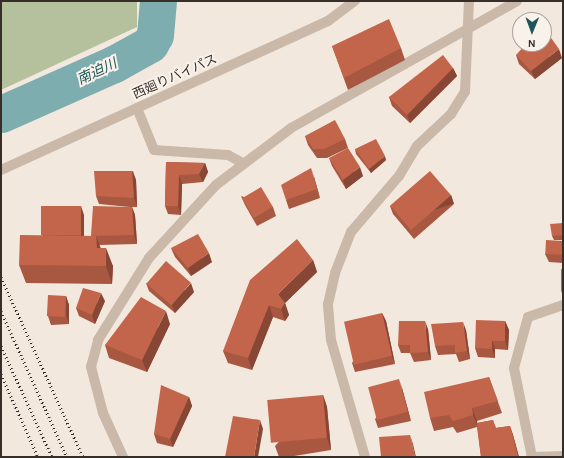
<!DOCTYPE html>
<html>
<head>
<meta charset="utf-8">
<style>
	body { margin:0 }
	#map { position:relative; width:564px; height:458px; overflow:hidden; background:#f2e8dd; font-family:Karla,"Noto Sans JP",sans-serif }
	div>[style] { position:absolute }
	.green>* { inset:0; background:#b5c19d }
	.river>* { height:37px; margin:-18.5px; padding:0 18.5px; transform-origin:18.5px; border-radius:18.5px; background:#7dadae }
	.minor>* { height:10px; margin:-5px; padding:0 5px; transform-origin:5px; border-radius:5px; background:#cab8a9 }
	.tertiary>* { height:10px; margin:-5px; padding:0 5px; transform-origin:5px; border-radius:5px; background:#cab8a9 }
	.rail>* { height:3px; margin-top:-1.5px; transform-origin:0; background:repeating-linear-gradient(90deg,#372d29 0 1px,transparent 0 4px) }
	.wall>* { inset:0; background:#a85740 }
	.shaded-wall>* { inset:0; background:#884734; transform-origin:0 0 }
	.building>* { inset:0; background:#c3654a; transform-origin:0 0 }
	span { translate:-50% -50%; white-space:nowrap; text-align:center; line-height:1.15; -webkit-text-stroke:4px #f9f2ea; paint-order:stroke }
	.street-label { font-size:13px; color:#372d29 }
	.water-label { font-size:14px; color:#1f5558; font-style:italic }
	.frame { position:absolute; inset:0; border:2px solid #372d29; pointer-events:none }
	.north { position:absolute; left:512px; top:12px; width:40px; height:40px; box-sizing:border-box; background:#f9f2ea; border:1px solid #aba39d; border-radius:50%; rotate:181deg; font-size:11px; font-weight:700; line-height:16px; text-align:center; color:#372d29 }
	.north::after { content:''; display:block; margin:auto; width:14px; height:18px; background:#1f5558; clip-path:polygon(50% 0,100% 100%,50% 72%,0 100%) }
</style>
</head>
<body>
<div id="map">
	<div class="green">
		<i style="clip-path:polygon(1px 1px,137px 1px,137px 27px,1px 90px)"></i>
	</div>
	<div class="river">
		<i style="left:1px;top:114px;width:124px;rotate:-23.9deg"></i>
		<i style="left:114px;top:64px;width:41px;rotate:-29.1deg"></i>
		<i style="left:150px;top:44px;width:10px;rotate:-61deg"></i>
		<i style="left:155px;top:35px;width:34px;rotate:-85deg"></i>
	</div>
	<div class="minor">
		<i style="left:137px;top:108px;width:45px;rotate:68deg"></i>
		<i style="left:154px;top:150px;width:74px;rotate:3.9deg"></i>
		<i style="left:228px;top:155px;width:18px;rotate:29deg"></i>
		<i style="left:563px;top:305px;width:37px;rotate:161deg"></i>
		<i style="left:528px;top:317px;width:53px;rotate:105.4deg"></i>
		<i style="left:514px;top:368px;width:91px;rotate:78.6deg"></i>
		<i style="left:532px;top:457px;width:31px;rotate:-2deg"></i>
		<i style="left:123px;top:457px;width:48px;rotate:-114.4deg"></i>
		<i style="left:103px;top:413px;width:48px;rotate:-104.6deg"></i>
		<i style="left:91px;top:367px;width:28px;rotate:-75deg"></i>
		<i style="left:98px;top:340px;width:97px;rotate:-58.1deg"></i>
		<i style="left:149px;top:258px;width:99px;rotate:-47.5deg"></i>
		<i style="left:216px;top:185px;width:94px;rotate:-37.2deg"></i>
		<i style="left:291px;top:128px;width:259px;rotate:-29.3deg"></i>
		<i style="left:365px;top:457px;width:122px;rotate:-106.2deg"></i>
		<i style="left:331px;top:340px;width:36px;rotate:-95deg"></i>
		<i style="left:328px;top:304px;width:32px;rotate:-77deg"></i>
		<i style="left:335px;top:273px;width:44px;rotate:-68.7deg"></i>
		<i style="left:351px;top:232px;width:74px;rotate:-49.4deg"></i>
		<i style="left:399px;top:176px;width:35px;rotate:-59deg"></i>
		<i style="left:417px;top:146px;width:47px;rotate:-43.3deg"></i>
		<i style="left:451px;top:114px;width:26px;rotate:-58deg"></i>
		<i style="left:465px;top:92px;width:91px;rotate:-87.5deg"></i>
	</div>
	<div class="tertiary">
		<i style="left:1px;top:170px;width:359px;rotate:-24.5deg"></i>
		<i style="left:328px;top:21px;width:34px;rotate:-37deg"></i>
	</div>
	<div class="rail">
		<i style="left:1px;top:277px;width:198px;rotate:65.5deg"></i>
		<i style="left:1px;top:311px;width:160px;rotate:65.7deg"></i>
		<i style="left:1px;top:346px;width:122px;rotate:65.3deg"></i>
		<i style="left:1px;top:374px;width:91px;rotate:66deg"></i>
	</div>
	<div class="wall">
		<i style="clip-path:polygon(332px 46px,401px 48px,405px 60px,348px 90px)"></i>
		<i style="clip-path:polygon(516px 55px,562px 58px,535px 79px,519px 64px)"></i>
		<i style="clip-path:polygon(453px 68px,457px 76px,410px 123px,392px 106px,389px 97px)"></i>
		<i style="clip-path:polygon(305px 136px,345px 139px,348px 148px,327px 158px,317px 158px,308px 145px)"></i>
		<i style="clip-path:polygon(355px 149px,386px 160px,371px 173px,356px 154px)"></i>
		<i style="clip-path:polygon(329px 158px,363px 176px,346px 189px,332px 166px)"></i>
		<i style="clip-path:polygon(166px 162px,205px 163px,208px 172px,203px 182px,182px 184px,181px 215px,168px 214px,165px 206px)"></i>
		<i style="clip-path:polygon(133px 171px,136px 180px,137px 207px,132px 207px,135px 215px,137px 244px,99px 245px,100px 248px,113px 266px,112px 284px,26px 283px,19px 265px,43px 235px,84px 215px,84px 236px,91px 236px,130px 207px,99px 204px,96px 196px)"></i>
		<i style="clip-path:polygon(314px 177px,320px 198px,289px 209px,286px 200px)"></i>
		<i style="clip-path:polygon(451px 195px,454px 204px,414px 239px,393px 214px,390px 206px)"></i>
		<i style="clip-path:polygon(241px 196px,273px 207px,276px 216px,257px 226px,245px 205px)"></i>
		<i style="clip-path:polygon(563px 223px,563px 240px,554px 240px,552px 236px)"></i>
		<i style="clip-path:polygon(563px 241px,563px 263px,549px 262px,545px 254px)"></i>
		<i style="clip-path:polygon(171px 248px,212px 262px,191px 276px,175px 257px)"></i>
		<i style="clip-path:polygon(313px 260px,317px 272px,285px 303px,289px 315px,285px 321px,273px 317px,252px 370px,228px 363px,223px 351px)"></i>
		<i style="clip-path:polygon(563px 269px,563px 296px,561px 290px)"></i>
		<i style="clip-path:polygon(146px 283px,194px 292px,175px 313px,149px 291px)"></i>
		<i style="clip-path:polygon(66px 296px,69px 305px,69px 324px,51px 325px,48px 316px)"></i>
		<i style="clip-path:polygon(105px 301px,95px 324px,79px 316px,76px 308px)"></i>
		<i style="clip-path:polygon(382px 313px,386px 321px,395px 364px,355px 372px,352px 363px)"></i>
		<i style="clip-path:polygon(505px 321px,509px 330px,508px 350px,495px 349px,495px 358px,478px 357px,475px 348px)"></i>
		<i style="clip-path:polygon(170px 324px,147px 372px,109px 358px,105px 345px)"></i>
		<i style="clip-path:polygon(428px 329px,431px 360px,414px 362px,410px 353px,401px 353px,398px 345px)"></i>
		<i style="clip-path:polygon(466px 330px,470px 359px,459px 362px,456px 354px,438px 355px,435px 346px)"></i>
		<i style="clip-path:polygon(489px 377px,502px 413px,477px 421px,477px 423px,493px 420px,496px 428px,510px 426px,513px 435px,519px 457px,481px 457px,477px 427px,457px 433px,453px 427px,434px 431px,430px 418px)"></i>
		<i style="clip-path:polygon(402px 388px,411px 421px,378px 428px,375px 419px)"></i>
		<i style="clip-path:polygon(323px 395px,327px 407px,331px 450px,288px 457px,279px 457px,275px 446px)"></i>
		<i style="clip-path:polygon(189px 397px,192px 406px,173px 447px,157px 443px,154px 434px)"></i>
	</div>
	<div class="shaded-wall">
		<i style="clip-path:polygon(559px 49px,562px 58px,535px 79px,531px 71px)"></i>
		<i style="clip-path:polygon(453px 68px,457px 76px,410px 123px,407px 115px)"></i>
		<i style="clip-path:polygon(385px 156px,386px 160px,371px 173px,369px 169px)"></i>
		<i style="clip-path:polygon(205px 163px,208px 172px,203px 182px,199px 174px)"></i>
		<i style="clip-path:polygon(360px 167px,363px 176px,346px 189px,343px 180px)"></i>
		<i style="clip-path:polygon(311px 168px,314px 177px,320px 198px,317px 189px)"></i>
		<i style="clip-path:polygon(132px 171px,136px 180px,137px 207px,134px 198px)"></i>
		<i style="clip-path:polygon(179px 175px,182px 184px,181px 215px,178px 206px)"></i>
		<i style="left:451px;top:195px;width:9px;height:53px;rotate:72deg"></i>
		<i style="clip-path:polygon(81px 206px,84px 215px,84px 246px,81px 238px)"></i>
		<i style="clip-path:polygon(132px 207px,135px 215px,137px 244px,134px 235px)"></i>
		<i style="clip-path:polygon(96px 236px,103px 254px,104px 266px,97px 248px)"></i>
		<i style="clip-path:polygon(106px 248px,113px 266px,112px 284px,106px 266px)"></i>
		<i style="clip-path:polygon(209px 253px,212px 262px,191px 276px,188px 268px)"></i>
		<i style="clip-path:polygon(313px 260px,317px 272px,282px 306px,278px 294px)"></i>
		<i style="clip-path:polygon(191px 283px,194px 292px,175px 313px,172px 305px)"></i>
		<i style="clip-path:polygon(101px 293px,105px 301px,95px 324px,92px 315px)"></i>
		<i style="clip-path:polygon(66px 296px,69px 305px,69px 324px,66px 315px)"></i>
		<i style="clip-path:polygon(285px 303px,289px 315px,285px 321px,281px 309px)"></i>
		<i style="clip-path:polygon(269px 305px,273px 317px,252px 370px,248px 358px)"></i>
		<i style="clip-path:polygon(166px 311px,170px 324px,147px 372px,142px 360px)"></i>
		<i style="clip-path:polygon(382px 313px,386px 321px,395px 364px,392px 356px)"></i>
		<i style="clip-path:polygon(425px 321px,428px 329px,431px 360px,428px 352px)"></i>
		<i style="clip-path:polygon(505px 321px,509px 330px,508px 350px,505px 341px)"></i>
		<i style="clip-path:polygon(463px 322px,466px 330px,470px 359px,467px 351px)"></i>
		<i style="clip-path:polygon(492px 341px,495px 349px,495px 358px,492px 349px)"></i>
		<i style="clip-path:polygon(399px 379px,402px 388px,411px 421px,408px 412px)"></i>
		<i style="clip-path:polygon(323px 395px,327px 407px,331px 450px,327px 438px)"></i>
		<i style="clip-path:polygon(189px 397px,192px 406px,173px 447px,170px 439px)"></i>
		<i style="clip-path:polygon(472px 408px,477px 421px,478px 427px,473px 415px)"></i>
		<i style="clip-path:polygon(260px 420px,263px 429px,258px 457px,254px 457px)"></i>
		<i style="clip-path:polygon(510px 426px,513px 435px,519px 457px,518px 457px,518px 456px)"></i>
		<i style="clip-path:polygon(410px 435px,413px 444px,416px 457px,415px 457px)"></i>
	</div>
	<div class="building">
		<i style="clip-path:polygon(389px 19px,401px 48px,344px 78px,332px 46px)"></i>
		<i style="clip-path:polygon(544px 28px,559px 49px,531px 71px,516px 55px,526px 44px,544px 44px)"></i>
		<i style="clip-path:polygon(443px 55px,453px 68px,407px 115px,389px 97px)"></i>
		<i style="clip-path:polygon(335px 120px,345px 139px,324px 149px,313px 149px,305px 136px)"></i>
		<i style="clip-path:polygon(376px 139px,385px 156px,369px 169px,355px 149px)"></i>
		<i style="clip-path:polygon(348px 148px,360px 167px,343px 180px,329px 158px)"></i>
		<i style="clip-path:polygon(166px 162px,205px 163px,199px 174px,179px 175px,178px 206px,165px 206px)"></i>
		<i style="clip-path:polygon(311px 168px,317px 189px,286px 200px,281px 185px)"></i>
		<i style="clip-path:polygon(94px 171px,132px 171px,134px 198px,96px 196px)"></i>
		<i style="left:430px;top:171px;width:32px;height:53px;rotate:49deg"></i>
		<i style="left:261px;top:187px;width:23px;height:22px;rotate:59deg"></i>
		<i style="left:41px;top:206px;width:40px;height:29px"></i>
		<i style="clip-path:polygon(93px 206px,132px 207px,134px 235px,91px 236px)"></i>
		<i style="clip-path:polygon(563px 223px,563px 235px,552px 236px,550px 224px)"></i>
		<i style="clip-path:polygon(198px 234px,209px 253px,188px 268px,171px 248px)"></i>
		<i style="clip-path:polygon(20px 235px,96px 236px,97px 248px,106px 248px,106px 266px,19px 265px)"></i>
		<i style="clip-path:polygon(297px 239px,313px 260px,278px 294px,285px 303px,281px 309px,269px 305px,248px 358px,223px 351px,250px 280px)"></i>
		<i style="left:546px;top:240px;width:17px;height:14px;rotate:3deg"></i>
		<i style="left:166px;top:261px;width:33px;height:30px;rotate:41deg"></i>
		<i style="left:561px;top:269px;width:2px;height:21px"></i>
		<i style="clip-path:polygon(83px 288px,101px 293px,92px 315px,76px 308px)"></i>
		<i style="left:48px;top:295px;width:18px;height:21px;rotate:3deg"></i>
		<i style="clip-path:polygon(141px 297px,166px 311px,142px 360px,105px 345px)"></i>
		<i style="left:382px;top:313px;width:44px;height:39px;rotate:77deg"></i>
		<i style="clip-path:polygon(476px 320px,505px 321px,505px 341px,492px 341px,492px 349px,475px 348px)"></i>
		<i style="clip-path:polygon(399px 321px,425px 321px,428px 352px,410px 353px,410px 345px,398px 345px)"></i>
		<i style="clip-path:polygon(463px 322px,467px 351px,455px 353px,455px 345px,435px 346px,431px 324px)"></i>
		<i style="clip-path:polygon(489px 377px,498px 401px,472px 408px,473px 415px,453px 421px,449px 415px,430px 418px,424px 392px)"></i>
		<i style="left:399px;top:379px;width:34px;height:32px;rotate:75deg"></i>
		<i style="clip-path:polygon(161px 385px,189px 397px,170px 439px,154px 434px)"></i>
		<i style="left:323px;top:395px;width:43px;height:56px;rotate:85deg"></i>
		<i style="clip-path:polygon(233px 416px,260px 420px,254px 457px,225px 457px)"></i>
		<i style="clip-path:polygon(493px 420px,495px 428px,510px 426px,518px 456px,510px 457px,481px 457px,477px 423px)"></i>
		<i style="clip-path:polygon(410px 435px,415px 457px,381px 457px,379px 437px)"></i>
	</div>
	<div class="street-label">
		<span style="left:175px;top:77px;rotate:-24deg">西廻りバイパス</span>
	</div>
	<div class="water-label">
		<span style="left:97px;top:72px;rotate:-25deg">南迫川</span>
	</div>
	<div class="frame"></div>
	<div class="north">N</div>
</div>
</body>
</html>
